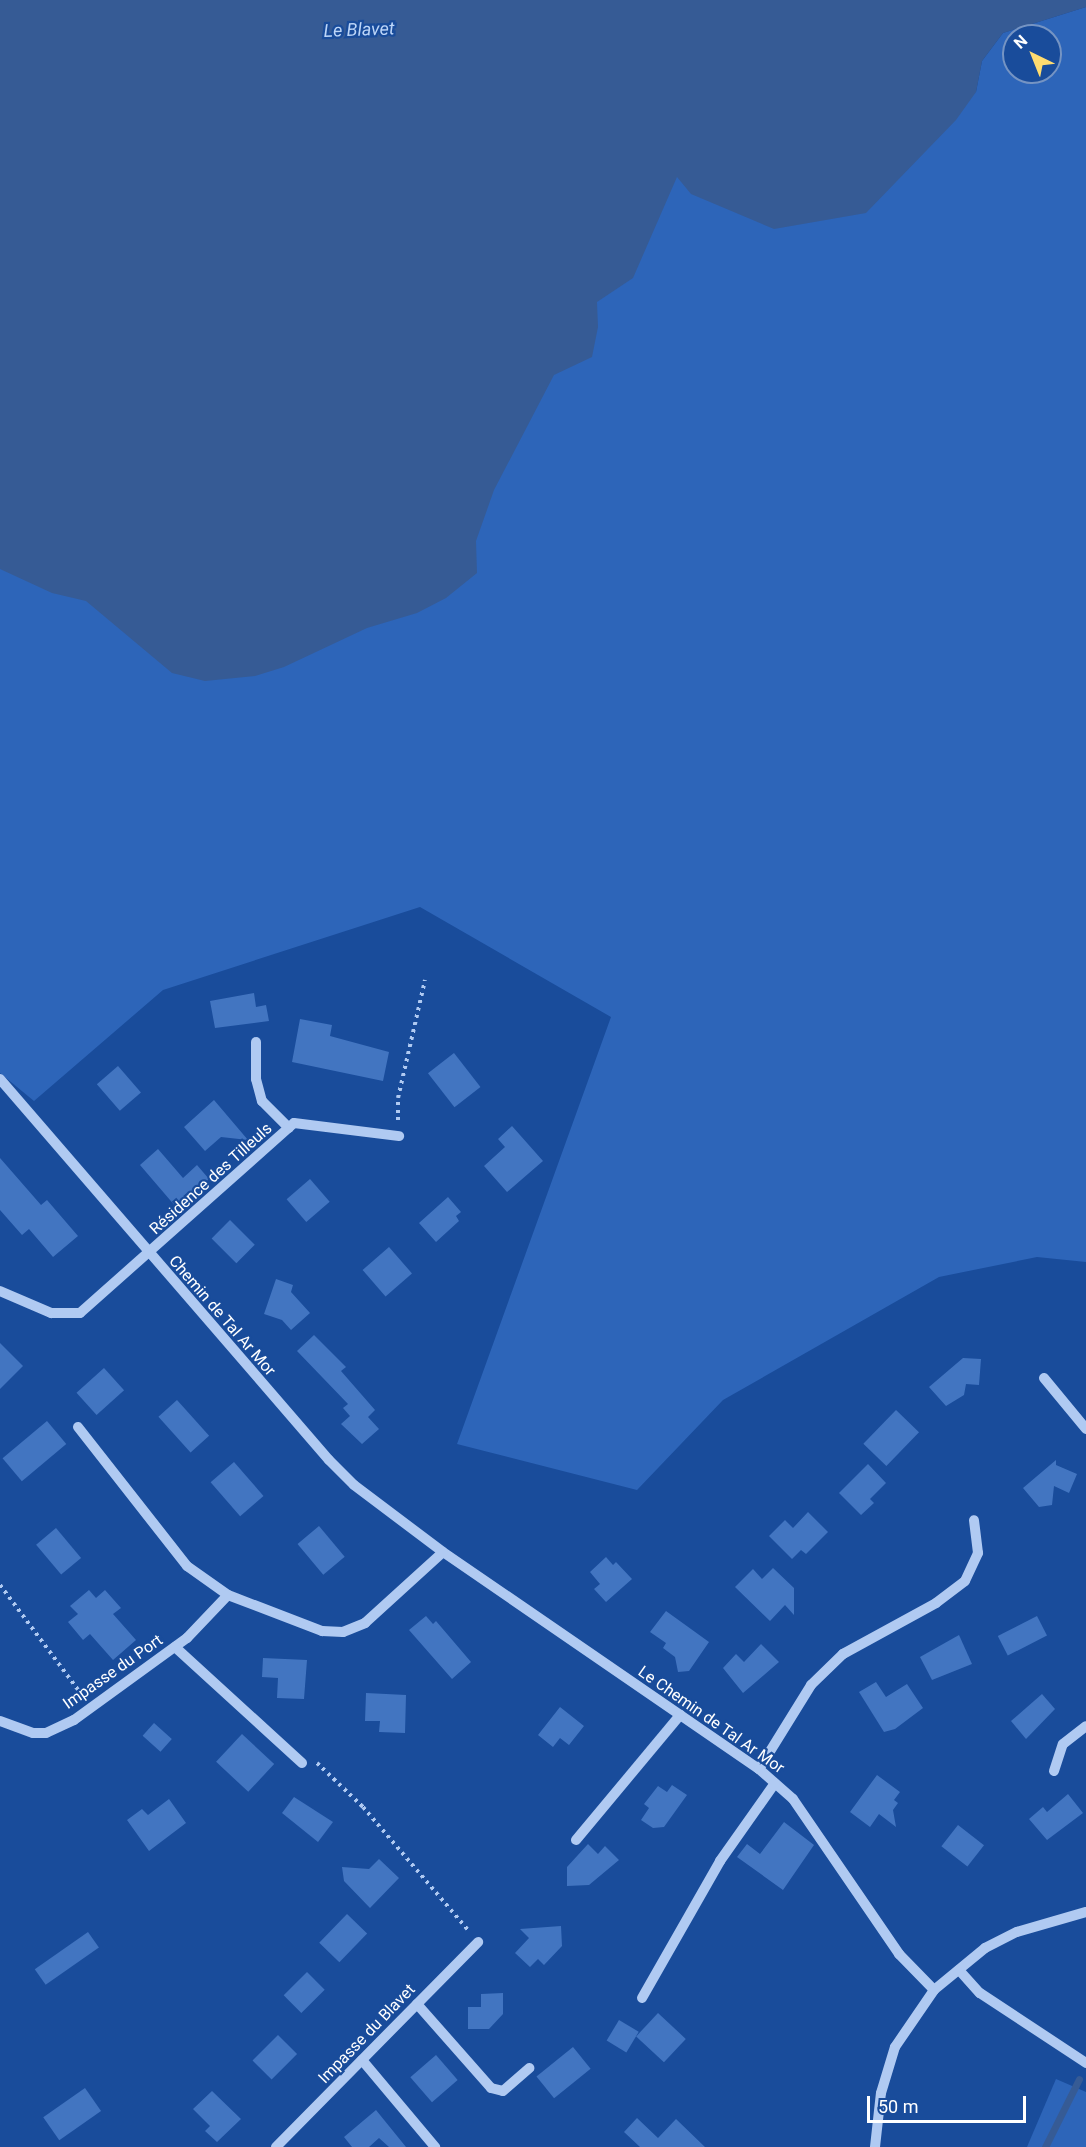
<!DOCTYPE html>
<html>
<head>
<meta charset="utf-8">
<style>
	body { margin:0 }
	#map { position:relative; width:1086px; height:2147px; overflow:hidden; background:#194c9b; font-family:Roboto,sans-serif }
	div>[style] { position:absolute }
	.green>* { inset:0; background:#2d65b9 }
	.water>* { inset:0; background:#365b95 }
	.stream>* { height:7px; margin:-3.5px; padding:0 3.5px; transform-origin:3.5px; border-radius:3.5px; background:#365b95 }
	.building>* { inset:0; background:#4275c1; transform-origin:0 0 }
	.path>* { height:4px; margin-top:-2px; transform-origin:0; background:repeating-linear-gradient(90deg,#b0caf2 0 3px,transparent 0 7.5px) }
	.minor>* { height:10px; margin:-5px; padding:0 5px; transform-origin:5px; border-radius:5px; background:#b0caf2 }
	span { translate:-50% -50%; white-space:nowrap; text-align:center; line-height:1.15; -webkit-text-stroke:4.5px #194c9b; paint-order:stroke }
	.street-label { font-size:16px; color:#fff }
	.water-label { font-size:18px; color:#bcd5f8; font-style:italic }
	.north { position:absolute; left:1002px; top:24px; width:60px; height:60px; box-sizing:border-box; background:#194c9b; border:2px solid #7594c3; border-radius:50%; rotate:317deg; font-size:16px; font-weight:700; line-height:24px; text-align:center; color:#fff }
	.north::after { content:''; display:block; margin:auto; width:21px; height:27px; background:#ffdc70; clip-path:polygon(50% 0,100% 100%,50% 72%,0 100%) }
	.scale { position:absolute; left:867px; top:2096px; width:159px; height:27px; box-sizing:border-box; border:3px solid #fff; border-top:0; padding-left:8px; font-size:18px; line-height:21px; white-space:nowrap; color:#fff; -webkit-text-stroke:4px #194c9b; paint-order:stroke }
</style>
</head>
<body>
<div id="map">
	<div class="green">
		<i style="clip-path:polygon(evenodd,1086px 7px,1086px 1262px,1037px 1257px,939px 1277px,723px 1400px,637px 1490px,457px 1444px,611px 1017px,420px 907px,163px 990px,34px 1101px,0 1073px,0 231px,611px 193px,976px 92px,982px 61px,1003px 33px,1086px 7px,1014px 36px,1050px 36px,1050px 72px,1014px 72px,1014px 36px)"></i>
		<i style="clip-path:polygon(1056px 2079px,1086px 2092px,1086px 2147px,1027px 2147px)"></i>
	</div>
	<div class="water">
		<i style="clip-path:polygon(0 0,1086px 0,1086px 7px,1003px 33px,982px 61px,976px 92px,956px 120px,866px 213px,774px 229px,691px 194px,677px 177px,633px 278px,597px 302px,598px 327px,592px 357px,554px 375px,494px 490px,476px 541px,477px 573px,446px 598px,417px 613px,367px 628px,284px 667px,255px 676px,205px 681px,172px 673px,86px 601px,52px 593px,0 569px)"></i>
	</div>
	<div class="stream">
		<i style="left:1045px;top:2147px;width:76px;rotate:-63.4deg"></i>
	</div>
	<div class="building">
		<i style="clip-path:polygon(254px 993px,256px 1007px,266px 1005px,269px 1021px,215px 1028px,210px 1001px)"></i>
		<i style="clip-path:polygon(300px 1019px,332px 1025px,330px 1036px,389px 1052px,383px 1081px,292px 1062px)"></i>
		<i style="left:454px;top:1053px;width:43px;height:33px;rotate:52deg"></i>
		<i style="left:118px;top:1066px;width:35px;height:28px;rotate:49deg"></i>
		<i style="clip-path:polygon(214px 1100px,248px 1140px,221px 1137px,205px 1151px,184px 1127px)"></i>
		<i style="clip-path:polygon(512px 1126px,543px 1161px,507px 1192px,484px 1166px,505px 1147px,498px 1139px)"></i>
		<i style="clip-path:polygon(158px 1149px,183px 1178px,197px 1165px,209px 1179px,176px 1207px,140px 1165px)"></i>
		<i style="clip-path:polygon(0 1158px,41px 1205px,47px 1200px,78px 1236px,53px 1257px,29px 1229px,22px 1235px,0 1210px)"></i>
		<i style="left:310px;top:1179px;width:30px;height:31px;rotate:49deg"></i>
		<i style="clip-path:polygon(448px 1197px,461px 1212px,456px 1216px,459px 1221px,436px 1242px,419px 1223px)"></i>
		<i style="left:230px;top:1220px;width:35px;height:26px;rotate:45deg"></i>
		<i style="left:389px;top:1247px;width:35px;height:35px;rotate:49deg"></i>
		<i style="clip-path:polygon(276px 1279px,293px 1285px,291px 1292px,310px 1313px,291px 1330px,282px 1320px,264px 1314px)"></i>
		<i style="clip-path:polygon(314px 1335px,346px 1367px,341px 1371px,375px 1410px,368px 1417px,379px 1429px,362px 1444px,341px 1424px,350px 1416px,343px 1408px,348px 1404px,297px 1351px)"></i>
		<i style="clip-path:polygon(0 1343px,23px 1366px,0 1389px)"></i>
		<i style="clip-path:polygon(963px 1358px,981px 1359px,979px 1385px,966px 1384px,964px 1395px,946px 1406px,929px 1387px)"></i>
		<i style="left:104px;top:1368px;width:30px;height:37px;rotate:48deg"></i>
		<i style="left:177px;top:1400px;width:48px;height:25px;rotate:48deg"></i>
		<i style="left:896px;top:1410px;width:32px;height:47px;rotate:44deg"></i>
		<i style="left:47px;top:1421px;width:30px;height:58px;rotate:50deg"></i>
		<i style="clip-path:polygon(1056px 1460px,1056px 1465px,1077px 1474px,1069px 1493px,1054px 1486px,1052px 1505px,1039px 1507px,1023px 1488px)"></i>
		<i style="left:234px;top:1462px;width:45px;height:31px;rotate:49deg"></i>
		<i style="clip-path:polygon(868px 1464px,886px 1483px,870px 1499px,874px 1503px,861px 1515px,839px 1493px)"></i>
		<i style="clip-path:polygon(808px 1512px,828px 1532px,806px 1554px,801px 1550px,792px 1559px,769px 1536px,785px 1520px,793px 1528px)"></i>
		<i style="left:319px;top:1526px;width:40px;height:28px;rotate:50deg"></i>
		<i style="left:56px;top:1528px;width:39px;height:26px;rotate:50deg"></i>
		<i style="clip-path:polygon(606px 1557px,613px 1565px,616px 1562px,632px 1579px,606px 1602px,594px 1589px,600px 1584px,590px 1572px)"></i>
		<i style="clip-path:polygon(773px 1568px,794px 1588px,794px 1615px,785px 1605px,770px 1621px,735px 1587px,753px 1569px,762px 1579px)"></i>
		<i style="clip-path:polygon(89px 1590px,96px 1598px,105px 1590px,121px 1608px,113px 1614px,136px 1640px,113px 1660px,90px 1634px,83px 1640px,68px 1622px,78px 1614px,70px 1606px)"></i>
		<i style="clip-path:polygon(666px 1611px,709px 1642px,689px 1671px,678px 1672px,675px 1657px,663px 1648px,666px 1643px,650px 1632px)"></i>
		<i style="clip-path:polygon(426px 1616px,433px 1624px,436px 1621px,471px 1662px,452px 1679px,409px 1630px)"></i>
		<i style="left:1037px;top:1616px;width:22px;height:44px;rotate:63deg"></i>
		<i style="clip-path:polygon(959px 1635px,972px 1664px,932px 1680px,920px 1657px)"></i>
		<i style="clip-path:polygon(761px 1644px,779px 1662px,743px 1693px,723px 1668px,736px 1654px,744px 1662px)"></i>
		<i style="clip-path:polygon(263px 1658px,307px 1660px,304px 1699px,277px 1698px,278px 1678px,262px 1677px)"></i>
		<i style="clip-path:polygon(876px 1682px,886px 1697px,907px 1684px,923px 1708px,895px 1729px,884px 1732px,859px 1692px)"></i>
		<i style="clip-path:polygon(366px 1693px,406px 1695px,405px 1733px,379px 1732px,380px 1721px,365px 1721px)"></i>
		<i style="clip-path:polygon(1042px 1694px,1055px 1709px,1026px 1739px,1011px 1721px)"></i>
		<i style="clip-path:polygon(560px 1707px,584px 1726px,569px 1745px,560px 1738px,553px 1747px,538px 1735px)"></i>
		<i style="left:154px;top:1723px;width:24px;height:17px;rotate:42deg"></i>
		<i style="left:242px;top:1734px;width:44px;height:38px;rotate:43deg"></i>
		<i style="clip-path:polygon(877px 1775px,900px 1792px,894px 1800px,898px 1803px,893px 1810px,896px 1827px,879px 1814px,870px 1827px,850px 1812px)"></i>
		<i style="clip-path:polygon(672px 1785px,687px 1795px,664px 1827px,653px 1828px,641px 1820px,649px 1808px,644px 1804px,658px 1786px,667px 1792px)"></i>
		<i style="clip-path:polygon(1068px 1794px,1083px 1813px,1047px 1840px,1029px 1819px,1043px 1807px,1047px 1812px)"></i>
		<i style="clip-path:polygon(294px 1797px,333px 1822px,318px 1842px,282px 1813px)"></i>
		<i style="clip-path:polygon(169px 1799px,186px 1823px,149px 1851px,127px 1820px,142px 1809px,148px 1815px)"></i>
		<i style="clip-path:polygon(784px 1822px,814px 1845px,783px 1890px,737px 1857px,747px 1844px,760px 1854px)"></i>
		<i style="left:958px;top:1825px;width:33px;height:27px;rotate:38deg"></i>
		<i style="clip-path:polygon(588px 1844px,598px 1854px,605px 1846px,619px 1860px,589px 1885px,567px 1886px,567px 1867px)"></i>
		<i style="clip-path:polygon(379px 1859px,399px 1878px,370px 1908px,344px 1881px,342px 1867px,369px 1869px)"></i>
		<i style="left:347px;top:1914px;width:28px;height:40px;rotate:44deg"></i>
		<i style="clip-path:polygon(561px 1926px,562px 1946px,544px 1965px,538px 1959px,530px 1967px,515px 1953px,529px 1938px,520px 1929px)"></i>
		<i style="left:88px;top:1932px;width:19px;height:65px;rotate:55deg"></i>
		<i style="left:307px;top:1972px;width:25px;height:33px;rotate:45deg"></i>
		<i style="clip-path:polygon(503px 1993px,503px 2014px,489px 2029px,468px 2029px,468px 2007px,481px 2007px,481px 1994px)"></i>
		<i style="left:658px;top:2013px;width:38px;height:32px;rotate:43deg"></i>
		<i style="left:619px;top:2020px;width:23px;height:24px;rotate:31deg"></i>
		<i style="left:278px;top:2035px;width:27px;height:36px;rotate:45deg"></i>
		<i style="left:573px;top:2047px;width:28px;height:47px;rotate:51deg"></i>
		<i style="left:436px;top:2055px;width:33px;height:34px;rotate:49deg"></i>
		<i style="left:85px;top:2088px;width:28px;height:51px;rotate:55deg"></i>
		<i style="clip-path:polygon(212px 2091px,241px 2119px,217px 2142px,205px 2131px,210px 2126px,193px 2109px)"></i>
		<i style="clip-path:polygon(376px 2110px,406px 2147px,389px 2147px,379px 2138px,369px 2147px,352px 2147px,344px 2137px)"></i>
		<i style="clip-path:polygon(637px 2118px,658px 2138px,676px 2119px,705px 2147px,640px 2147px,624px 2132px)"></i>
	</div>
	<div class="path">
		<i style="left:398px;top:1120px;width:22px;rotate:-90deg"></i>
		<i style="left:398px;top:1098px;width:121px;rotate:-77.1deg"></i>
		<i style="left:0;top:1585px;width:137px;rotate:53.3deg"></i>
		<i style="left:317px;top:1763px;width:64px;rotate:43.7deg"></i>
		<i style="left:363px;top:1807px;width:163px;rotate:49.5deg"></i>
	</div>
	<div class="minor">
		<i style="left:256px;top:1042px;width:37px;rotate:90deg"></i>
		<i style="left:256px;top:1079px;width:23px;rotate:75deg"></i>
		<i style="left:262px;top:1101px;width:38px;rotate:45deg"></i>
		<i style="left:0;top:1079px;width:503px;rotate:49.19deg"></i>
		<i style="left:329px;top:1460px;width:35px;rotate:45deg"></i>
		<i style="left:354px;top:1485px;width:111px;rotate:37deg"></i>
		<i style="left:443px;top:1552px;width:383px;rotate:34.5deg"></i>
		<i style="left:759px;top:1769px;width:45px;rotate:41.4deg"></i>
		<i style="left:793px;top:1799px;width:188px;rotate:55.6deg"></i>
		<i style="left:899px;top:1954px;width:50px;rotate:45.8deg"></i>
		<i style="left:0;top:1291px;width:56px;rotate:23.3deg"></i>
		<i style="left:51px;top:1313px;width:29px"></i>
		<i style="left:80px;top:1313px;width:286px;rotate:-41.6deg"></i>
		<i style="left:294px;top:1123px;width:106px;rotate:7.1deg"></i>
		<i style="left:1044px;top:1378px;width:66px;rotate:50.5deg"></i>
		<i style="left:78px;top:1427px;width:177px;rotate:51.9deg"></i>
		<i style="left:187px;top:1566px;width:50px;rotate:35.3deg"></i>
		<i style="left:228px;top:1595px;width:101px;rotate:21deg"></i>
		<i style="left:322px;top:1631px;width:21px;rotate:3deg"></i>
		<i style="left:343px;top:1632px;width:24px;rotate:-22deg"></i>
		<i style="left:365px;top:1623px;width:105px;rotate:-42.3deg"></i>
		<i style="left:175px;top:1647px;width:172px;rotate:42.4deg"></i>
		<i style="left:0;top:1721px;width:35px;rotate:20deg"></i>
		<i style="left:33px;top:1733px;width:13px"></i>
		<i style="left:46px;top:1733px;width:31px;rotate:-25deg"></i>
		<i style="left:74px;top:1720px;width:140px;rotate:-36deg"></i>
		<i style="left:187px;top:1638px;width:59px;rotate:-46.4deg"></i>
		<i style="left:759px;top:1769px;width:99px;rotate:-58.2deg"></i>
		<i style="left:811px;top:1685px;width:45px;rotate:-44.1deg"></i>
		<i style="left:843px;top:1654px;width:106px;rotate:-28.7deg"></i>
		<i style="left:936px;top:1603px;width:36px;rotate:-37deg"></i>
		<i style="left:965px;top:1581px;width:31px;rotate:-65deg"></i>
		<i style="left:978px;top:1553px;width:33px;rotate:-97deg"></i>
		<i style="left:1054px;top:1771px;width:28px;rotate:-72deg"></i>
		<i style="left:1063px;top:1744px;width:29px;rotate:-38deg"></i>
		<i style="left:576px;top:1840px;width:163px;rotate:-50.2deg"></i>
		<i style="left:959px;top:1970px;width:31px;rotate:48deg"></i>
		<i style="left:980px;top:1993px;width:127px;rotate:33.4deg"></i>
		<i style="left:642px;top:1998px;width:158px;rotate:-60.3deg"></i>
		<i style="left:720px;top:1861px;width:95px;rotate:-54.8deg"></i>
		<i style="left:417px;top:2004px;width:112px;rotate:48.6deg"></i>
		<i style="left:491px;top:2088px;width:12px;rotate:14deg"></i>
		<i style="left:503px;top:2091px;width:35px;rotate:-41deg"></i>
		<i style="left:362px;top:2060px;width:114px;rotate:50deg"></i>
		<i style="left:276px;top:2147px;width:288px;rotate:-45.4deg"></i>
		<i style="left:875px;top:2147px;width:54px;rotate:-83.7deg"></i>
		<i style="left:881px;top:2093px;width:48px;rotate:-73.1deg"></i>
		<i style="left:895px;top:2047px;width:69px;rotate:-55.6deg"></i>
		<i style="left:934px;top:1990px;width:66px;rotate:-39.5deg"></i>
		<i style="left:985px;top:1948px;width:36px;rotate:-27deg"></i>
		<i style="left:1017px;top:1932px;width:72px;rotate:-16.2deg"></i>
	</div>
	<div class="street-label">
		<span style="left:211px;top:1179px;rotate:-42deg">Résidence des Tilleuls</span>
		<span style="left:222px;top:1316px;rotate:49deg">Chemin de Tal Ar Mor</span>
		<span style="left:113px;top:1672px;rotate:-35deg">Impasse du Port</span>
		<span style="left:711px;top:1720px;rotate:35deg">Le Chemin de Tal Ar Mor</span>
		<span style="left:367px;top:2034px;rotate:-46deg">Impasse du Blavet</span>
	</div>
	<div class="water-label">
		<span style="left:359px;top:30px;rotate:-2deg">Le Blavet</span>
	</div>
	<div class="north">N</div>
	<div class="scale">50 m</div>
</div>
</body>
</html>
